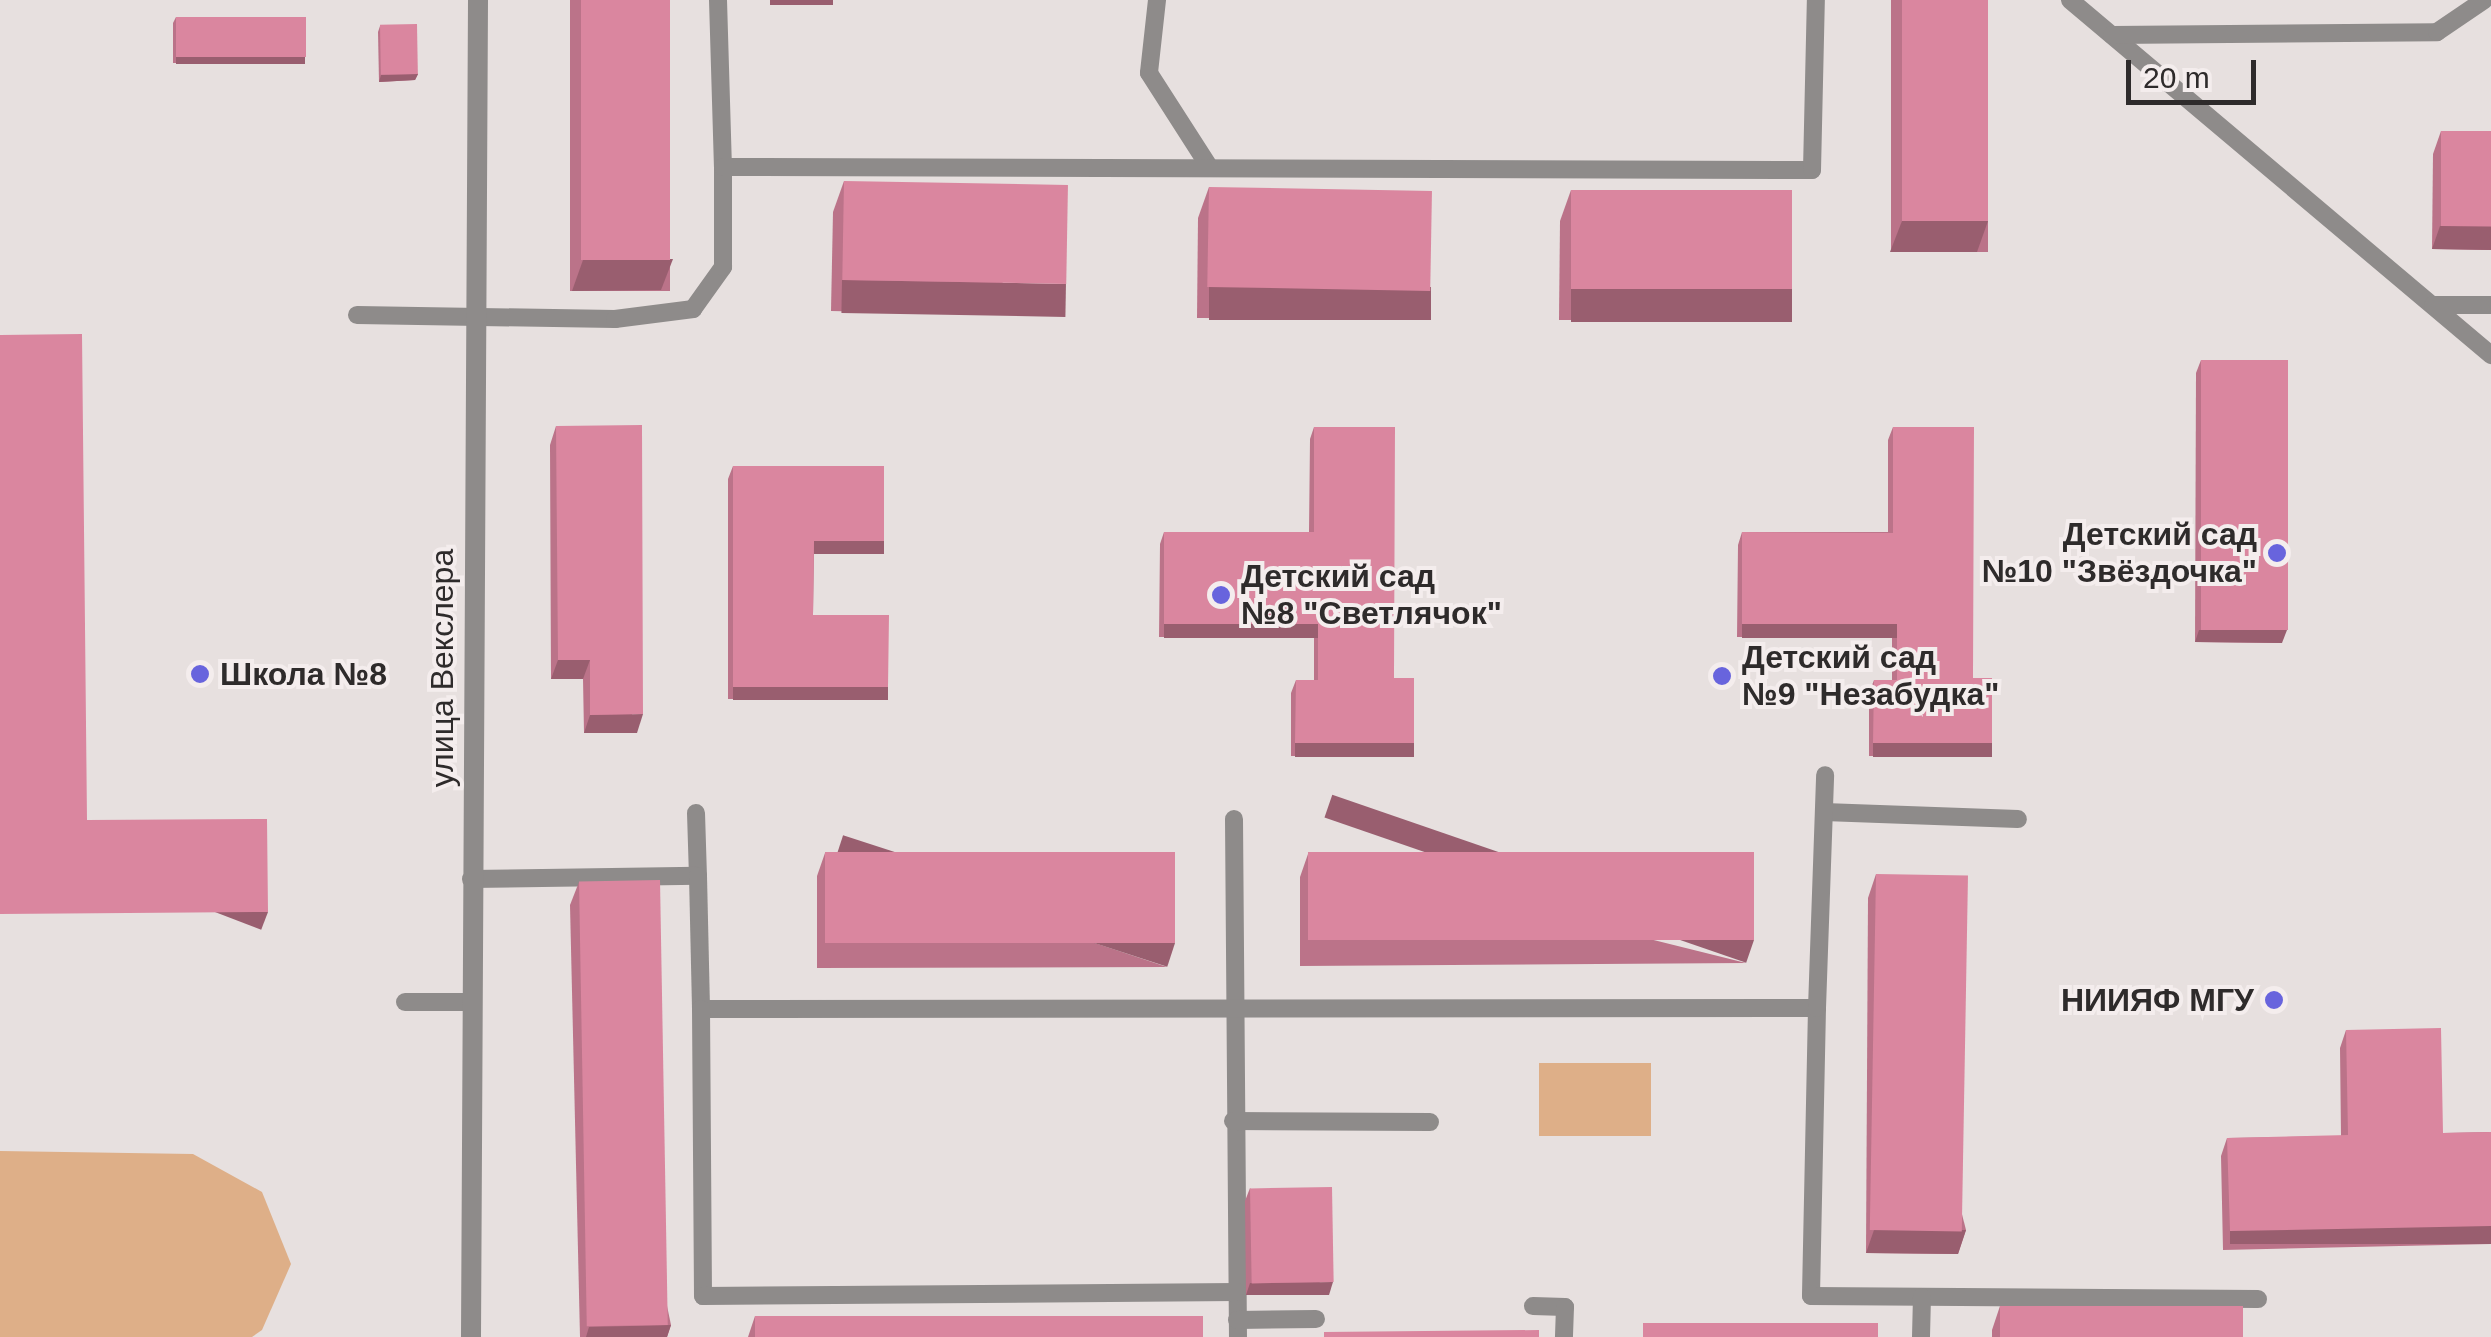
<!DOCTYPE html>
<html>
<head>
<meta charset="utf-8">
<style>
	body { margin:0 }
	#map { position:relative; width:2491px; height:1337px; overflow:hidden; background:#e7e0df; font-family:Arial,sans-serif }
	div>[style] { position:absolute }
	.green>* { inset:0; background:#deaf88; transform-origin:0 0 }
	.service>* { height:18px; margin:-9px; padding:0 9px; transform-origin:9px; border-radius:9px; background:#8e8b8a }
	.minor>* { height:20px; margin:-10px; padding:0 10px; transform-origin:10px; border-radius:10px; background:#8e8b8a }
	.wall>* { inset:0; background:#bb7389; transform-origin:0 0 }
	.shaded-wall>* { inset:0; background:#995e6f; transform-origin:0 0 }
	.building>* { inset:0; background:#da869f; transform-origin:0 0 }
	.dots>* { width:28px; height:28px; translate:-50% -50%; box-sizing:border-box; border:5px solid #f4eded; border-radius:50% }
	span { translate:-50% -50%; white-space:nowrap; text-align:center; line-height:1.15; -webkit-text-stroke:8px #f4eded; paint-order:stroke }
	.poi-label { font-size:32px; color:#2e2b2b; font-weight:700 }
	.right { translate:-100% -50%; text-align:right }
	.left { translate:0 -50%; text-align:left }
	.street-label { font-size:32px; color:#2e2b2b }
	.scale { position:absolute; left:2126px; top:60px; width:130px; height:45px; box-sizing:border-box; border:5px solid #2e2b2b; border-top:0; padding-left:12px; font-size:30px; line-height:35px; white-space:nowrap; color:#2e2b2b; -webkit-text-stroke:8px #f4eded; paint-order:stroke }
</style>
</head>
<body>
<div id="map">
	<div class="green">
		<i style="left:1539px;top:1063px;width:112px;height:73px"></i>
		<i style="clip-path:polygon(0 1151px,193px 1154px,262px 1192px,291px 1264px,262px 1330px,252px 1337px,0 1337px)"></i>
	</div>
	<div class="service">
		<i style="left:718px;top:0;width:167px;rotate:88.3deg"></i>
		<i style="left:1157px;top:0;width:73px;rotate:96.3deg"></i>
		<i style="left:1149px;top:73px;width:113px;rotate:57.3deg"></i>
		<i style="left:2070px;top:0;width:551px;rotate:40.14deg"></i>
		<i style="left:2112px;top:35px;width:325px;rotate:-0.5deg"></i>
		<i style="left:2437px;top:32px;width:57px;rotate:-34.2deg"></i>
		<i style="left:2433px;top:305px;width:58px"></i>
		<i style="left:357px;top:315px;width:258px;rotate:0.9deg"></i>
		<i style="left:615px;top:319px;width:79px;rotate:-7.3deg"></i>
		<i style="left:693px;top:309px;width:52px;rotate:-54.5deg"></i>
		<i style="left:723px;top:267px;width:100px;rotate:-90deg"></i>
		<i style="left:723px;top:167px;width:1089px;rotate:0.16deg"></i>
		<i style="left:1812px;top:170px;width:170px;rotate:-88.7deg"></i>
		<i style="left:1824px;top:812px;width:194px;rotate:2.1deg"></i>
		<i style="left:696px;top:813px;width:63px;rotate:88.2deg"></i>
		<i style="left:1234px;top:819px;width:518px;rotate:89.56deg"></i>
		<i style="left:471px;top:879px;width:227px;rotate:-0.8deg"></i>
		<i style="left:698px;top:876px;width:133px;rotate:88.7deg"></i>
		<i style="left:701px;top:1009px;width:1116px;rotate:-0.05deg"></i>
		<i style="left:1817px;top:1008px;width:288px;rotate:91.2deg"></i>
		<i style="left:1811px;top:1296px;width:447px;rotate:0.4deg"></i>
		<i style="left:405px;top:1002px;width:66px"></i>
		<i style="left:1817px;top:1008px;width:233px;rotate:-88deg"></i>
		<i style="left:701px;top:1009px;width:287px;rotate:89.6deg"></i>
		<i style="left:703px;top:1296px;width:534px;rotate:-0.43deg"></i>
		<i style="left:1233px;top:1121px;width:197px;rotate:0.3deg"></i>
		<i style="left:1533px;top:1306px;width:32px;rotate:2deg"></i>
		<i style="left:1565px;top:1307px;width:30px;rotate:92deg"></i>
		<i style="left:1237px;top:1320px;width:79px;rotate:-0.7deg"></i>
		<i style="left:1921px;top:1337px;width:40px;rotate:-88.6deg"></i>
	</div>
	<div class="minor">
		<i style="left:471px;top:1337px;width:1337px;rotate:-89.7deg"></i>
	</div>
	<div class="wall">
		<i style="left:570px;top:0;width:100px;height:291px"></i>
		<i style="left:1891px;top:0;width:97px;height:252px"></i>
		<i style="clip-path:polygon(176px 17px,303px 63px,173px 63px,173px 23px)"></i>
		<i style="clip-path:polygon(380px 26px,418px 74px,415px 80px,379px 82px,378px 32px)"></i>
		<i style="clip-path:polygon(2441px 131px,2491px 131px,2491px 250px,2432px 249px,2433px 154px)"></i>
		<i style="clip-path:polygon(844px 181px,1055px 316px,831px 311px,833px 212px)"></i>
		<i style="clip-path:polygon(1209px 187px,1431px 288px,1420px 319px,1197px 318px,1198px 218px)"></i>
		<i style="clip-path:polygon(1571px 190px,1781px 320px,1559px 320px,1560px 221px)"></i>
		<i style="clip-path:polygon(2201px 360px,2282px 643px,2195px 642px,2196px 373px)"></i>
		<i style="clip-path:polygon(556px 426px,637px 733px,584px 733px,583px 679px,551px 679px,550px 445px)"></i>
		<i style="clip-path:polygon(1314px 427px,1414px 743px,1409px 756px,1291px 756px,1291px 693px,1296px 680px,1314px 680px,1314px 637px,1159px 637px,1160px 544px,1164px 532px,1309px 532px,1310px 439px)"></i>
		<i style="clip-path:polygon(1893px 427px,1992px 743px,1988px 756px,1869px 756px,1869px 693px,1874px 680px,1892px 680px,1892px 637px,1737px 637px,1738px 545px,1742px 532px,1888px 532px,1888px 440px)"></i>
		<i style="clip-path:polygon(733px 466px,879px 553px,814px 553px,813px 615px,884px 699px,728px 699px,728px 479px)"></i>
		<i style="clip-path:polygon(825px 853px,1167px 967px,817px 968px,817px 876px)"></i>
		<i style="clip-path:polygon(1308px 854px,1746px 963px,1300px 966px,1300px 877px)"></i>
		<i style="clip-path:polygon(1876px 874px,1966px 1230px,1958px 1254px,1866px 1253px,1868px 898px)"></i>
		<i style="clip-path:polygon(579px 882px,671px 1325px,667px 1337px,580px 1337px,570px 905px)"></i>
		<i style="clip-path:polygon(2346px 1030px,2443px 1133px,2491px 1132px,2491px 1244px,2223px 1250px,2221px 1156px,2227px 1138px,2341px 1136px,2340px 1048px)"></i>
		<i style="clip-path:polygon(1250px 1188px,1329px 1295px,1246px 1295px,1245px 1201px)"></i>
		<i style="clip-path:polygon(2000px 1306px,2243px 1337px,1992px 1337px,1992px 1330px)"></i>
		<i style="clip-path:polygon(755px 1316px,1203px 1337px,748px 1337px)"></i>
	</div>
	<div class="shaded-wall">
		<i style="left:770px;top:0;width:63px;height:5px"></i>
		<i style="left:176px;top:57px;width:129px;height:7px"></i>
		<i style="clip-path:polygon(418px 74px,415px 80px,379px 82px,381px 75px)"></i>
		<i style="clip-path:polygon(1902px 221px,1988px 221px,1977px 252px,1890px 252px)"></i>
		<i style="clip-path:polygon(2440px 226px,2491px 227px,2491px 250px,2432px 249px)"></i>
		<i style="clip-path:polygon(673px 259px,661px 290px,572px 291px,583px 260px)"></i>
		<i style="left:842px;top:280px;width:224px;height:33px;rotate:1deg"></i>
		<i style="left:1209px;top:287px;width:222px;height:33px"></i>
		<i style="left:1571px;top:289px;width:221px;height:33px"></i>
		<i style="left:814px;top:541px;width:70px;height:13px"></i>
		<i style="left:1164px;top:624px;width:154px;height:14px"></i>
		<i style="left:1742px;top:624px;width:155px;height:14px"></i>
		<i style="clip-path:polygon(2199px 630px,2287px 630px,2282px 643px,2195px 642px)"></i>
		<i style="clip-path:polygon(558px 660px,590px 660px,583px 679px,551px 679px)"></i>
		<i style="left:733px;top:687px;width:155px;height:13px"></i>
		<i style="clip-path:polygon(643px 714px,637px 733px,584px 733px,590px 715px)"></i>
		<i style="left:1295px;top:743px;width:119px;height:14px"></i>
		<i style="left:1873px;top:743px;width:119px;height:14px"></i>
		<i style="left:268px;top:912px;width:19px;height:268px;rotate:111deg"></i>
		<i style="left:1754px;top:940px;width:24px;height:446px;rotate:109deg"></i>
		<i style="left:1175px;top:943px;width:25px;height:349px;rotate:108deg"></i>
		<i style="left:2491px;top:1226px;width:18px;height:261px;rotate:90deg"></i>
		<i style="clip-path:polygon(1874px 1230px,1966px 1230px,1958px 1254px,1866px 1253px)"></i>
		<i style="clip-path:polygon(1333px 1282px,1329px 1295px,1246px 1295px,1250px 1283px)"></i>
		<i style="clip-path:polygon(671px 1325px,667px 1337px,586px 1337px,589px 1327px)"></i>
	</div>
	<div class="building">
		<i style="left:581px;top:0;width:89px;height:260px"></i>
		<i style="left:1902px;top:0;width:86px;height:221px"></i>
		<i style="left:176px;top:17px;width:130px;height:40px"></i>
		<i style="left:417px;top:24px;width:50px;height:37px;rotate:89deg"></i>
		<i style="left:2441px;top:131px;width:50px;height:95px"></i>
		<i style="left:844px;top:181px;width:224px;height:99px;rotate:1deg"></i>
		<i style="left:1209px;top:187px;width:223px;height:100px;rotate:1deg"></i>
		<i style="left:1571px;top:190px;width:221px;height:99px"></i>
		<i style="clip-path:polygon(82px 334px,87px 820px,267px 819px,268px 912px,0 914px,0 335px)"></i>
		<i style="left:2201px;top:360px;width:87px;height:270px"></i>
		<i style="clip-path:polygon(642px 425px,643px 714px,590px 715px,590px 660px,558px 660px,556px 426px)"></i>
		<i style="clip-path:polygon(1314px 427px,1395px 427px,1394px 678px,1414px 678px,1414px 743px,1295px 743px,1296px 680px,1318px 680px,1318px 624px,1164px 624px,1164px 532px,1314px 532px)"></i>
		<i style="clip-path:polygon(1893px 427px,1974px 427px,1973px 678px,1992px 678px,1992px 743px,1873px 743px,1874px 680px,1897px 680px,1897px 624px,1742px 624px,1742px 532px,1893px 533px)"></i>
		<i style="clip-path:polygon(733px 466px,884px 466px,884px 541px,814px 541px,813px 615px,889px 615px,888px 687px,733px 687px)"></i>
		<i style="left:1175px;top:852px;width:91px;height:350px;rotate:90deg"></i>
		<i style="left:1754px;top:852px;width:88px;height:446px;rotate:90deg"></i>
		<i style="left:1876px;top:874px;width:92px;height:356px;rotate:1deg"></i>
		<i style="left:660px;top:880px;width:445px;height:81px;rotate:89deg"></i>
		<i style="clip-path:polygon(2441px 1028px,2443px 1133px,2491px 1132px,2491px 1226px,2230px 1231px,2227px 1138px,2348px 1135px,2346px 1030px)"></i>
		<i style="left:1332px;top:1187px;width:95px;height:82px;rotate:89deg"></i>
		<i style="left:2000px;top:1306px;width:243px;height:31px"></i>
		<i style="left:755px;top:1316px;width:448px;height:21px"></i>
		<i style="left:1643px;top:1323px;width:235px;height:14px"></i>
		<i style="clip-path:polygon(1539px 1330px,1539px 1337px,1324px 1337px,1324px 1332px)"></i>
	</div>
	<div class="dots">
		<i style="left:2277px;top:553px;background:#6864dd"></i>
		<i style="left:1221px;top:595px;background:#6864dd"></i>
		<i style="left:200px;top:674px;background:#6864dd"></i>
		<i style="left:1722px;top:676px;background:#6864dd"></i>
		<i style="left:2274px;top:1000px;background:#6864dd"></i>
	</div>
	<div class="poi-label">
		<span class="right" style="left:2257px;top:553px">Детский сад<br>№10 "Звёздочка"</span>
		<span class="left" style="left:1241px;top:595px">Детский сад<br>№8 "Светлячок"</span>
		<span class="left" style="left:1742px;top:676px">Детский сад<br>№9 "Незабудка"</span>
		<span class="left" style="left:220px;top:674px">Школа №8</span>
		<span class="right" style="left:2254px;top:1000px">НИИЯФ МГУ</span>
	</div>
	<div class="street-label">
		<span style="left:442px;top:668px;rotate:-90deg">улица Векслера</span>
	</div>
	<div class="scale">20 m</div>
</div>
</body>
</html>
